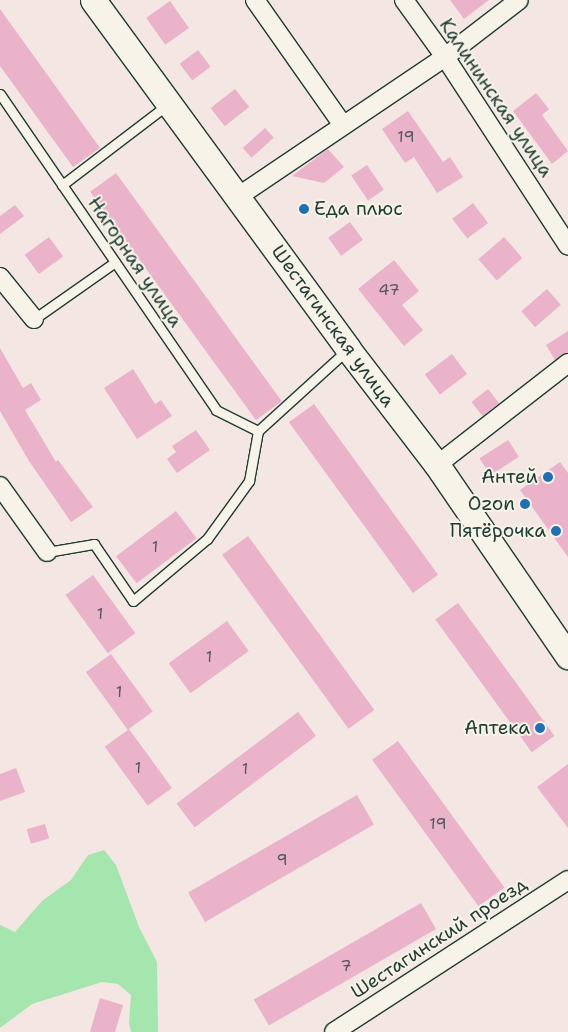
<!DOCTYPE html>
<html>
<head>
<meta charset="utf-8">
<style>
	body { margin:0 }
	#map { position:relative; width:568px; height:1032px; overflow:hidden; background:#f4e6e2; font-family:"Shantell Sans",sans-serif }
	div>[style] { position:absolute }
	.green>* { inset:0; background:#a5e5ae }
	.building>* { inset:0; background:#eab3ca; transform-origin:0 0 }
	.roads { filter:drop-shadow(1px 0 #1f3d34) drop-shadow(-1px 0 #1f3d34) drop-shadow(0 1px #1f3d34) drop-shadow(0 -1px #1f3d34) }
	.lane>* { height:9px; margin:-4.5px; padding:0 4.5px; transform-origin:4.5px; border-radius:4.5px; background:#f7f3e8 }
	.street>* { height:18px; margin:-9px; padding:0 9px; transform-origin:9px; border-radius:9px; background:#f7f3e8 }
	.secondary>* { height:25px; margin:-12.5px; padding:0 12.5px; transform-origin:12.5px; border-radius:12.5px; background:#f7f3e8 }
	.dots>* { width:14px; height:14px; translate:-50% -50%; box-sizing:border-box; border:2px solid #f7f3e8; border-radius:50% }
	span { translate:-50% -50%; white-space:nowrap; text-align:center; line-height:1.15; -webkit-text-stroke:4px #f7f3e8; paint-order:stroke }
	.number-label { font-size:16px; color:#525a5a }
	.number-label span { -webkit-text-stroke-width:0 }
	.street-label { font-size:19px; color:#1f3d34 }
	.poi-label { font-size:19px; color:#1f3d34 }
	.left { translate:0 -50%; text-align:left }
	.right { translate:-100% -50%; text-align:right }
</style>
</head>
<body>
<div id="map">
	<div class="green">
		<i style="clip-path:polygon(104px 850px,116px 865px,139px 927px,157px 962px,158px 1032px,131px 1032px,129px 1023px,131px 995px,118px 984px,102px 982px,32px 1004px,0 1028px,0 925px,15px 932px,42px 901px,71px 880px,88px 855px)"></i>
	</div>
	<div class="building">
		<i style="clip-path:polygon(450px 0,489px 0,464px 19px)"></i>
		<i style="left:170px;top:1px;width:33px;height:29px;rotate:55deg"></i>
		<i style="clip-path:polygon(0 9px,100px 148px,73px 167px,0 66px)"></i>
		<i style="left:198px;top:50px;width:21px;height:23px;rotate:53deg"></i>
		<i style="left:235px;top:89px;width:23px;height:31px;rotate:52deg"></i>
		<i style="clip-path:polygon(536px 93px,549px 109px,542px 115px,568px 151px,552px 164px,513px 111px)"></i>
		<i style="clip-path:polygon(408px 111px,443px 162px,450px 157px,463px 177px,437px 193px,414px 157px,405px 163px,382px 129px)"></i>
		<i style="left:265px;top:128px;width:13px;height:30px;rotate:48deg"></i>
		<i style="clip-path:polygon(328px 149px,344px 167px,324px 183px,292px 176px)"></i>
		<i style="left:367px;top:165px;width:30px;height:19px;rotate:56deg"></i>
		<i style="left:116px;top:173px;width:282px;height:32px;rotate:54deg"></i>
		<i style="left:473px;top:203px;width:25px;height:26px;rotate:53deg"></i>
		<i style="clip-path:polygon(15px 205px,24px 216px,0 234px,0 216px)"></i>
		<i style="left:350px;top:222px;width:22px;height:27px;rotate:54deg"></i>
		<i style="left:49px;top:237px;width:24px;height:30px;rotate:54deg"></i>
		<i style="left:504px;top:237px;width:28px;height:34px;rotate:49deg"></i>
		<i style="clip-path:polygon(394px 260px,419px 291px,402px 305px,423px 330px,404px 346px,358px 289px)"></i>
		<i style="left:547px;top:289px;width:21px;height:34px;rotate:49deg"></i>
		<i style="clip-path:polygon(568px 331px,568px 353px,555px 360px,546px 345px)"></i>
		<i style="clip-path:polygon(0 348px,23px 388px,31px 383px,41px 400px,25px 410px,56px 462px,58px 460px,93px 507px,71px 522px,29px 461px,0 411px)"></i>
		<i style="left:452px;top:354px;width:25px;height:34px;rotate:53deg"></i>
		<i style="clip-path:polygon(133px 369px,155px 404px,161px 400px,172px 416px,137px 439px,104px 388px)"></i>
		<i style="left:488px;top:389px;width:18px;height:21px;rotate:52deg"></i>
		<i style="left:314px;top:404px;width:211px;height:31px;rotate:54deg"></i>
		<i style="clip-path:polygon(196px 430px,210px 450px,177px 473px,167px 459px,176px 452px,172px 446px)"></i>
		<i style="left:508px;top:440px;width:20px;height:34px;rotate:57deg"></i>
		<i style="clip-path:polygon(560px 462px,568px 473px,568px 557px,520px 490px)"></i>
		<i style="left:176px;top:511px;width:34px;height:75px;rotate:53deg"></i>
		<i style="left:248px;top:536px;width:215px;height:32px;rotate:54deg"></i>
		<i style="left:93px;top:575px;width:72px;height:34px;rotate:54deg"></i>
		<i style="left:458px;top:603px;width:164px;height:28px;rotate:54deg"></i>
		<i style="left:227px;top:621px;width:37px;height:72px;rotate:54deg"></i>
		<i style="left:111px;top:654px;width:71px;height:31px;rotate:54deg"></i>
		<i style="left:298px;top:712px;width:30px;height:152px;rotate:53deg"></i>
		<i style="left:129px;top:729px;width:73px;height:30px;rotate:54deg"></i>
		<i style="left:398px;top:741px;width:181px;height:32px;rotate:54deg"></i>
		<i style="clip-path:polygon(568px 764px,568px 828px,537px 787px)"></i>
		<i style="clip-path:polygon(16px 768px,25px 792px,0 801px,0 774px)"></i>
		<i style="left:357px;top:795px;width:34px;height:195px;rotate:60deg"></i>
		<i style="left:45px;top:824px;width:15px;height:19px;rotate:74deg"></i>
		<i style="left:421px;top:903px;width:30px;height:193px;rotate:60deg"></i>
		<i style="clip-path:polygon(100px 998px,123px 1005px,115px 1032px,90px 1032px)"></i>
	</div>
	<div class="roads">
		<div class="lane">
			<i style="left:0;top:94px;width:383px;rotate:55.6deg"></i>
			<i style="left:216px;top:410px;width:47px;rotate:26.6deg"></i>
			<i style="left:62px;top:185px;width:132px;rotate:-37.3deg"></i>
			<i style="left:34px;top:319px;width:99px;rotate:-35.1deg"></i>
			<i style="left:47px;top:552px;width:48px;rotate:-9.7deg"></i>
			<i style="left:94px;top:544px;width:69px;rotate:55.6deg"></i>
			<i style="left:133px;top:601px;width:97px;rotate:-40deg"></i>
			<i style="left:207px;top:539px;width:72px;rotate:-54.1deg"></i>
			<i style="left:249px;top:481px;width:51px;rotate:-79.8deg"></i>
			<i style="left:258px;top:431px;width:120px;rotate:-42.3deg"></i>
		</div>
		<div class="street">
			<i style="left:255px;top:0;width:151px;rotate:54.9deg"></i>
			<i style="left:404px;top:0;width:70px;rotate:54.3deg"></i>
			<i style="left:445px;top:57px;width:225px;rotate:56.9deg"></i>
			<i style="left:239px;top:196px;width:249px;rotate:-34deg"></i>
			<i style="left:445px;top:57px;width:93px;rotate:-37.6deg"></i>
			<i style="left:0;top:277px;width:54px;rotate:51deg"></i>
			<i style="left:437px;top:465px;width:166px;rotate:-37.9deg"></i>
			<i style="left:0;top:486px;width:81px;rotate:54.5deg"></i>
			<i style="left:334px;top:1032px;width:279px;rotate:-33deg"></i>
		</div>
		<div class="secondary">
			<i style="left:93px;top:0;width:432px;rotate:53.8deg"></i>
			<i style="left:348px;top:349px;width:146px;rotate:52.5deg"></i>
			<i style="left:437px;top:465px;width:232px;rotate:55.6deg"></i>
		</div>
	</div>
	<div class="dots">
		<i style="left:304px;top:209px;background:#1f6fb2"></i>
		<i style="left:548px;top:477px;background:#1f6fb2"></i>
		<i style="left:525px;top:504px;background:#1f6fb2"></i>
		<i style="left:556px;top:531px;background:#1f6fb2"></i>
		<i style="left:540px;top:728px;background:#1f6fb2"></i>
	</div>
	<div class="number-label">
		<span style="left:406px;top:137px">19</span>
		<span style="left:389px;top:290px">47</span>
		<span style="left:155px;top:547px">1</span>
		<span style="left:100px;top:614px">1</span>
		<span style="left:209px;top:657px">1</span>
		<span style="left:119px;top:692px">1</span>
		<span style="left:138px;top:768px">1</span>
		<span style="left:245px;top:769px">1</span>
		<span style="left:438px;top:824px">19</span>
		<span style="left:282px;top:860px">9</span>
		<span style="left:346px;top:966px">7</span>
	</div>
	<div class="street-label">
		<span style="left:496px;top:98px;rotate:56deg">Калининская улица</span>
		<span style="left:135px;top:262px;rotate:56deg">Нагорная улица</span>
		<span style="left:333px;top:326px;rotate:54deg">Шестагинская улица</span>
		<span style="left:439px;top:938px;rotate:-33deg">Шестагинский проезд</span>
	</div>
	<div class="poi-label">
		<span class="left" style="left:314px;top:209px">Еда плюс</span>
		<span class="right" style="left:538px;top:477px">Антей</span>
		<span class="right" style="left:515px;top:504px">Ozon</span>
		<span class="right" style="left:546px;top:531px">Пятёрочка</span>
		<span class="right" style="left:530px;top:728px">Аптека</span>
	</div>
</div>
</body>
</html>
